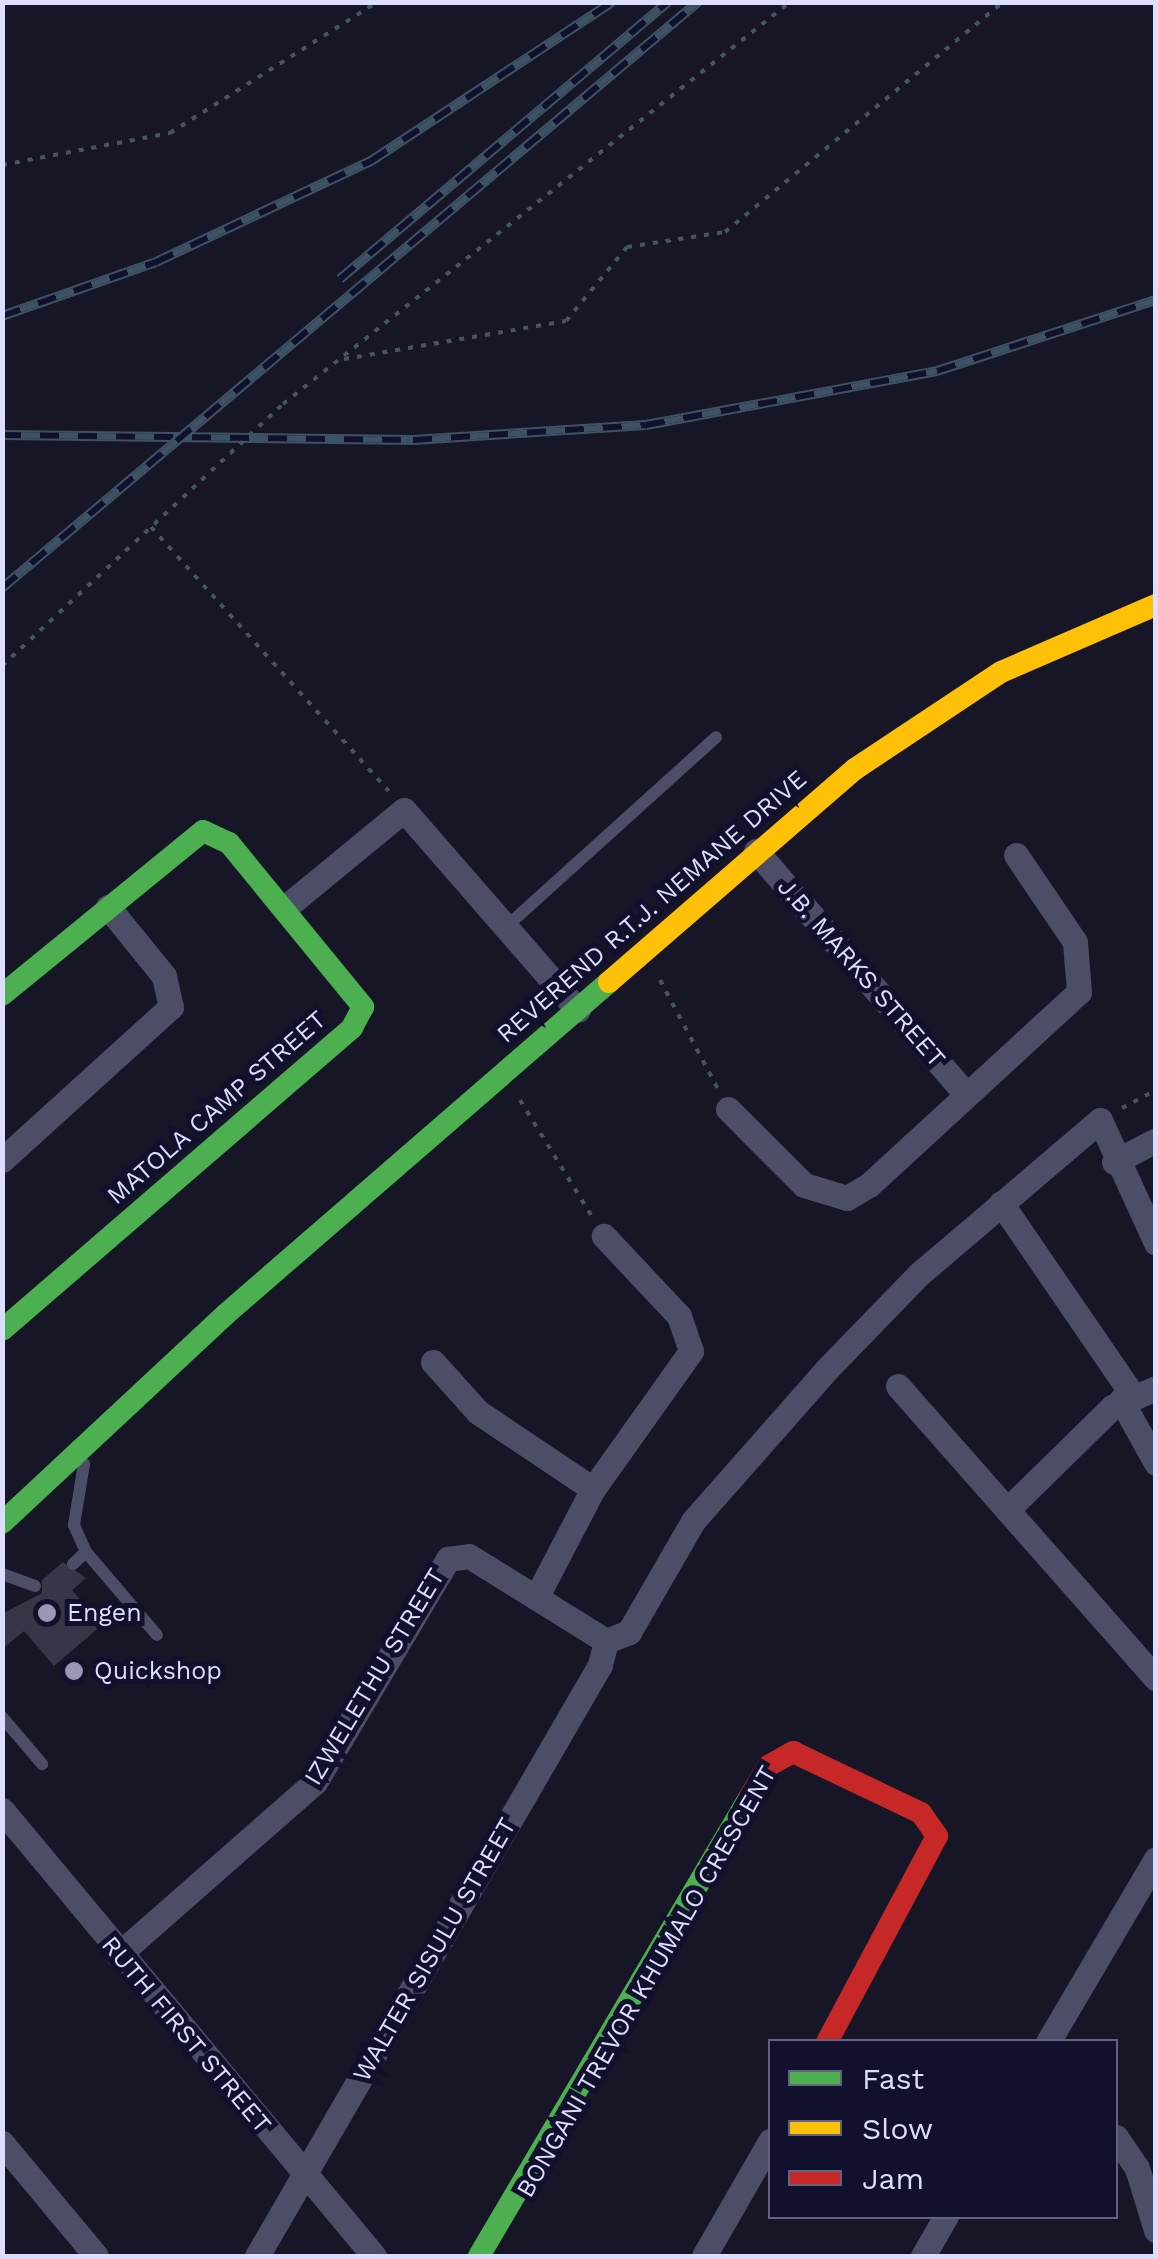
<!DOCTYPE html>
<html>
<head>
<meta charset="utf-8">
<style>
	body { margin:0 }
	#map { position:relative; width:1158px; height:2259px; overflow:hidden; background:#171627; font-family:"Work Sans",sans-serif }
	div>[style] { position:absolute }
	.building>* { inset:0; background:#363648 }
	.path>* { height:4px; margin-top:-2px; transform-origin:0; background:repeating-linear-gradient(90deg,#435462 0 5px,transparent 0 13px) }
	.lane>* { height:12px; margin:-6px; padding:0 6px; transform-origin:6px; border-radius:6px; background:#4c4e68 }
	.street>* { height:25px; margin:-12.5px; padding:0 12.5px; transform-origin:12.5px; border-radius:12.5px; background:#4c4e68 }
	.fast>* { height:22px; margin:-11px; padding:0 11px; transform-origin:11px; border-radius:11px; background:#4caf50 }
	.slow>* { height:22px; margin:-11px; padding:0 11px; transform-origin:11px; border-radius:11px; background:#ffc107 }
	.jam>* { height:22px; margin:-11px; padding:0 11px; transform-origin:11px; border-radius:11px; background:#c62828 }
	.rail>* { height:10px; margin-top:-5px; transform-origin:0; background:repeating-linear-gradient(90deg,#11102d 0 19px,#3d5363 0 38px); box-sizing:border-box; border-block:2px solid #3d5363 }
	.dots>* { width:28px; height:28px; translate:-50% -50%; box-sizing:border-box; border:5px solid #11102d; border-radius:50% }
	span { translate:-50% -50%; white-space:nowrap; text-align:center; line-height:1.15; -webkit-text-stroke:10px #11102d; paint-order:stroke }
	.street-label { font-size:25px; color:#dddeff }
	.poi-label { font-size:25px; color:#dddeff }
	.left { translate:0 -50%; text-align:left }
	.frame { position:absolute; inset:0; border:5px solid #dddeff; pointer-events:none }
	.legend { position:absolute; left:768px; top:2039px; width:350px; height:180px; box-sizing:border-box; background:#11102d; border:2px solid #636281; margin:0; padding:12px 18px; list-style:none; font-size:30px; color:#dddeff }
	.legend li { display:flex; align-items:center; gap:20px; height:50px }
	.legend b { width:50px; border:2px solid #636281 }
</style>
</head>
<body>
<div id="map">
	<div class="building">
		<i style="clip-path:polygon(63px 1562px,86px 1578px,72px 1590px,102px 1625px,54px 1666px,24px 1631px,2px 1649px,2px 1614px,42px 1593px,42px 1580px)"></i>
	</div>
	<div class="path">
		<i style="left:2px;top:165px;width:171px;rotate:-10.8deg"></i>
		<i style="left:170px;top:133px;width:245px;rotate:-32.3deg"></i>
		<i style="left:344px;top:359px;width:225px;rotate:-9.7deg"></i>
		<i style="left:566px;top:321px;width:96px;rotate:-50.5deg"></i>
		<i style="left:627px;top:247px;width:99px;rotate:-8.7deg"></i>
		<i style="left:725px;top:232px;width:361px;rotate:-39.6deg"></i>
		<i style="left:151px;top:527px;width:355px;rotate:48deg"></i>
		<i style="left:2px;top:666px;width:384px;rotate:-43deg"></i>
		<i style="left:283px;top:404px;width:647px;rotate:-38.41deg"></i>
		<i style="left:660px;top:980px;width:126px;rotate:62deg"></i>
		<i style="left:520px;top:1100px;width:135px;rotate:58.3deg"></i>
		<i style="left:1122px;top:1108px;width:38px;rotate:-28deg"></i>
	</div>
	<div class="lane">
		<i style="left:506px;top:927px;width:283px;rotate:-42.1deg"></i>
		<i style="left:86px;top:1552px;width:109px;rotate:49.5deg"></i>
		<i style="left:73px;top:1564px;width:18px;rotate:-43deg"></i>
		<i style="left:86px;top:1552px;width:30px;rotate:-114deg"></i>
		<i style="left:74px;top:1525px;width:62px;rotate:-80.7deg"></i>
		<i style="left:2px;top:1574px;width:35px;rotate:20deg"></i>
		<i style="left:2px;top:1717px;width:62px;rotate:49.6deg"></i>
	</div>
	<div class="street">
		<i style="left:756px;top:851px;width:321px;rotate:49.2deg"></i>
		<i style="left:287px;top:906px;width:151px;rotate:-39.4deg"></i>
		<i style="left:404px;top:810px;width:265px;rotate:49deg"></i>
		<i style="left:728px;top:1109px;width:107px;rotate:45deg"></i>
		<i style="left:804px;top:1185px;width:45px;rotate:16.8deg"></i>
		<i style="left:847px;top:1198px;width:26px;rotate:-31deg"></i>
		<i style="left:869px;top:1185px;width:285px;rotate:-42.6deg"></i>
		<i style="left:1079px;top:992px;width:50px;rotate:-94.6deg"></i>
		<i style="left:1075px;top:942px;width:105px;rotate:-124.1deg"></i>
		<i style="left:2px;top:1160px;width:228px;rotate:-42.2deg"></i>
		<i style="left:171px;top:1007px;width:32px;rotate:-103deg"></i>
		<i style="left:164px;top:976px;width:89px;rotate:-129.1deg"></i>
		<i style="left:1114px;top:1162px;width:47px;rotate:-27.6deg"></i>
		<i style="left:1001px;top:1203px;width:232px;rotate:55.6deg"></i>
		<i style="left:433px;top:1362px;width:67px;rotate:48deg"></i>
		<i style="left:478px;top:1412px;width:138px;rotate:33.8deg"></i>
		<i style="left:898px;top:1386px;width:390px;rotate:48.6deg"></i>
		<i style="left:1121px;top:1400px;width:72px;rotate:60.9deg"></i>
		<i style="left:1007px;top:1510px;width:147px;rotate:-44.4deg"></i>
		<i style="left:1112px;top:1407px;width:48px;rotate:-23.4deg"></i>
		<i style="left:538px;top:1594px;width:119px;rotate:-62.4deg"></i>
		<i style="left:593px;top:1489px;width:169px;rotate:-54.6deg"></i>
		<i style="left:691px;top:1351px;width:37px;rotate:-109deg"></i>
		<i style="left:679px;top:1316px;width:110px;rotate:-133.2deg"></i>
		<i style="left:606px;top:1641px;width:25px;rotate:-21deg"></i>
		<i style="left:629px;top:1632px;width:128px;rotate:-60deg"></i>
		<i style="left:693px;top:1521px;width:204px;rotate:-48.6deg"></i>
		<i style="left:828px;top:1368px;width:129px;rotate:-45.9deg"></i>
		<i style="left:918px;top:1275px;width:239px;rotate:-40.4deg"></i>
		<i style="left:1100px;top:1120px;width:135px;rotate:65.5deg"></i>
		<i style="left:2px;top:1810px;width:581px;rotate:50.17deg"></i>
		<i style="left:118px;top:1955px;width:262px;rotate:-41.3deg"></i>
		<i style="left:315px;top:1782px;width:260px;rotate:-59.2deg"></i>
		<i style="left:448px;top:1559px;width:21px;rotate:-8deg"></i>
		<i style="left:469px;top:1556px;width:161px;rotate:31.8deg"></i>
		<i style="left:1048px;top:2042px;width:212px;rotate:-59.5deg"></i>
		<i style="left:1116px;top:2137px;width:37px;rotate:56deg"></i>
		<i style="left:1137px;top:2168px;width:65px;rotate:73deg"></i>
		<i style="left:2px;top:2143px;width:147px;rotate:50.2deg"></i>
		<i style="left:257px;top:2256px;width:683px;rotate:-59.87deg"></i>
		<i style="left:600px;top:1665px;width:25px;rotate:-76deg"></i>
		<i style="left:704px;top:2256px;width:133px;rotate:-60.1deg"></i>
		<i style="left:923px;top:2256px;width:46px;rotate:-60.1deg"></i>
	</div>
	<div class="fast">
		<i style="left:2px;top:995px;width:259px;rotate:-39.2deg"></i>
		<i style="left:203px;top:831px;width:29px;rotate:25deg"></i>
		<i style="left:229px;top:843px;width:212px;rotate:50.7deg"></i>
		<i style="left:363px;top:1007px;width:24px;rotate:118deg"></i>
		<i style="left:352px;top:1028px;width:462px;rotate:139.2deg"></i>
		<i style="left:2px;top:1523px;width:306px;rotate:-43deg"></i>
		<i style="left:226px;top:1314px;width:507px;rotate:-40.92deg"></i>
		<i style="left:479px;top:2256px;width:532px;rotate:-59.48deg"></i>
	</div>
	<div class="slow">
		<i style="left:609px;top:982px;width:325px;rotate:-40.9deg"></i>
		<i style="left:855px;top:769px;width:175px;rotate:-33.6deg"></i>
		<i style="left:1001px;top:672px;width:169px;rotate:-23.4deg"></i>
	</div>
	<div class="jam">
		<i style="left:749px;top:1798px;width:37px;rotate:-59deg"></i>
		<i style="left:768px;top:1766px;width:29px;rotate:-29deg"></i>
		<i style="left:793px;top:1752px;width:142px;rotate:25.5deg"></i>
		<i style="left:921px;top:1813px;width:28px;rotate:55deg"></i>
		<i style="left:937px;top:1836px;width:234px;rotate:118.1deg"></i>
	</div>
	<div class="rail">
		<i style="left:340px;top:279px;width:429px;rotate:-40.2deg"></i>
		<i style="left:2px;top:316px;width:163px;rotate:-19.3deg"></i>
		<i style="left:156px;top:262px;width:238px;rotate:-25.2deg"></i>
		<i style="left:371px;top:161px;width:289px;rotate:-33.4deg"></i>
		<i style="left:2px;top:435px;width:411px;rotate:0.7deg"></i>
		<i style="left:413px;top:440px;width:233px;rotate:-3.7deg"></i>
		<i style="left:646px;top:425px;width:296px;rotate:-10.5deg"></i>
		<i style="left:937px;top:371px;width:230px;rotate:-18deg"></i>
		<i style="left:2px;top:588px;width:910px;rotate:-40.1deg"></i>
	</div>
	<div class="dots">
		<i style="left:47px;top:1613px;background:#9898b3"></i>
		<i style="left:74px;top:1671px;background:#9898b3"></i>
	</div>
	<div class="street-label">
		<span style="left:652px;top:907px;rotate:-41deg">REVEREND R.T.J. NEMANE DRIVE</span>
		<span style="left:861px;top:973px;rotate:49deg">J.B. MARKS STREET</span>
		<span style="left:217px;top:1108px;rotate:-41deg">MATOLA CAMP STREET</span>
		<span style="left:375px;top:1677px;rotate:-59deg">IZWELETHU STREET</span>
		<span style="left:435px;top:1950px;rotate:-60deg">WALTER SISULU STREET</span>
		<span style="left:647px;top:1982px;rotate:-60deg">BONGANI TREVOR KHUMALO CRESCENT</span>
		<span style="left:186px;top:2035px;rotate:50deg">RUTH FIRST STREET</span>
	</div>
	<div class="poi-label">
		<span class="left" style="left:67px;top:1613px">Engen</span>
		<span class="left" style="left:94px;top:1671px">Quickshop</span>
	</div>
	<div class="frame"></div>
	<ul class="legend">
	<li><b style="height:12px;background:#4caf50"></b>Fast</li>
	<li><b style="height:12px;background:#ffc107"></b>Slow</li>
	<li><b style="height:12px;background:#c62828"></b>Jam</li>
	</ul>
</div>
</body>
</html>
